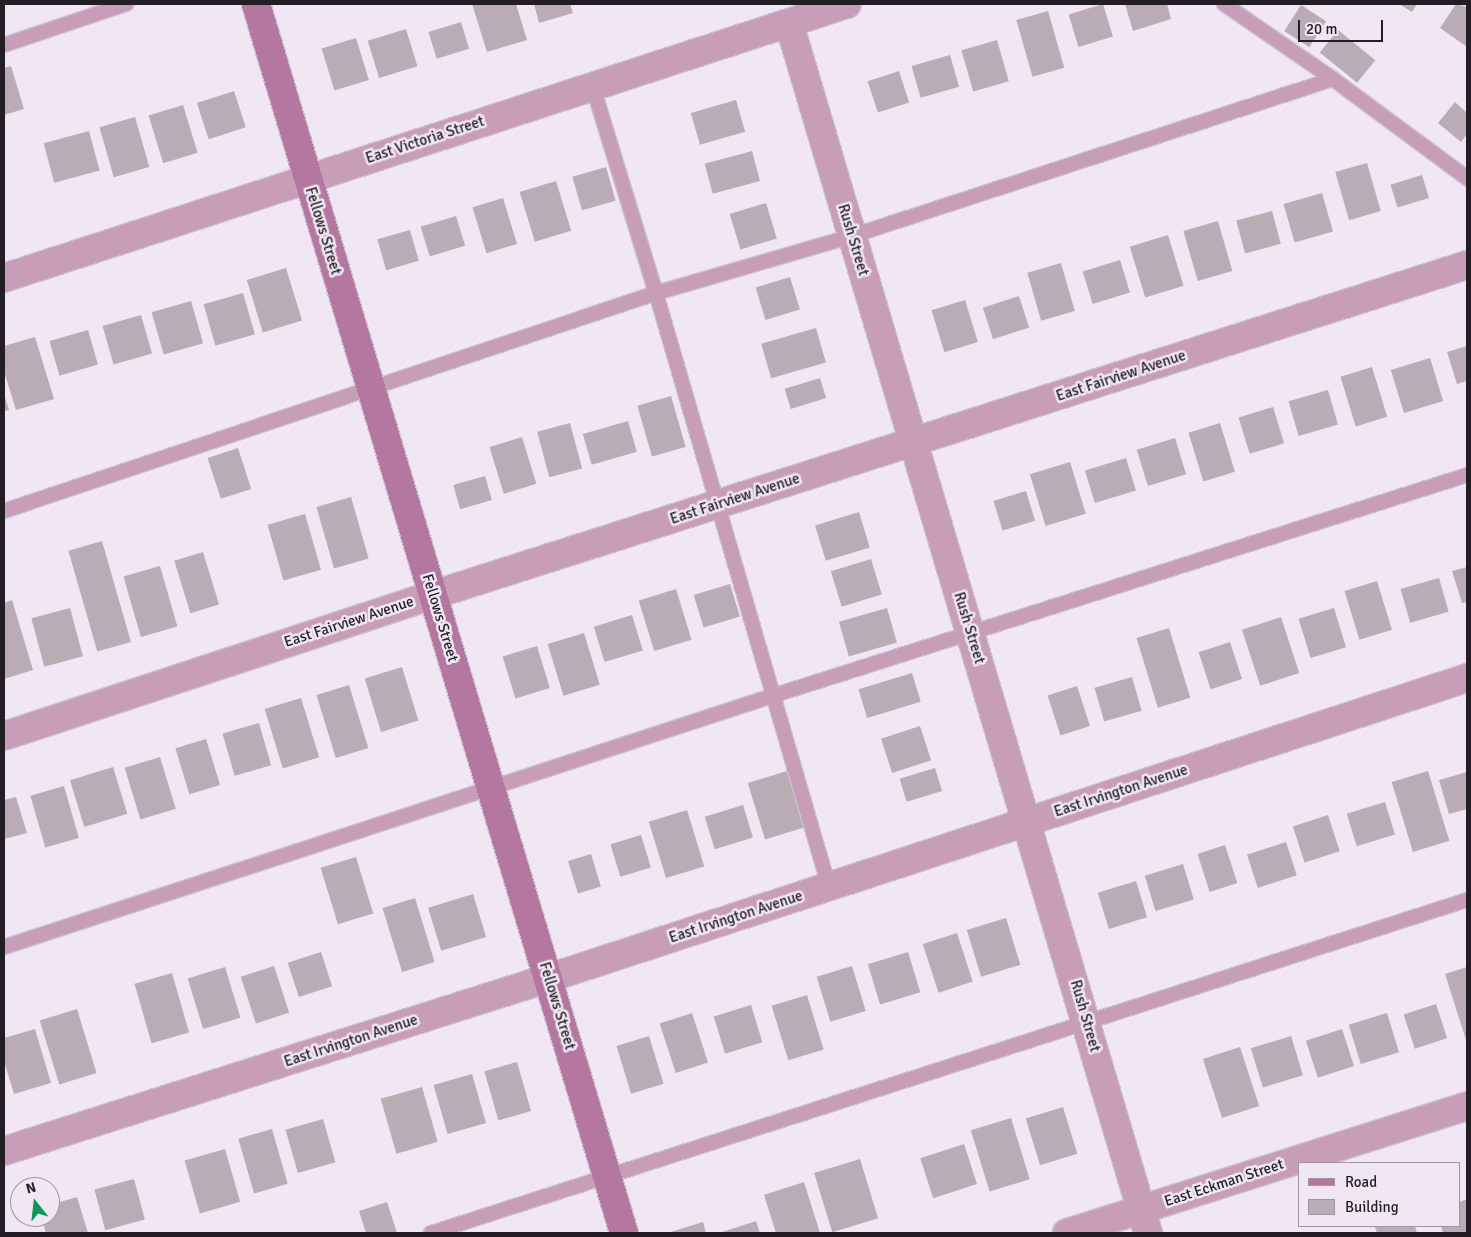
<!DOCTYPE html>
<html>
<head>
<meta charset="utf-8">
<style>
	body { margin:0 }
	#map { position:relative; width:1471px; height:1237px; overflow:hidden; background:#f1e7f4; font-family:Signika,sans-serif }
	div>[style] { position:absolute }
	.building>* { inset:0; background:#b9acb5; transform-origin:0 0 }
	.roads { filter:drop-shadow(1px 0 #ccc3ce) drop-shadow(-1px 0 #ccc3ce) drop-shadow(0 1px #ccc3ce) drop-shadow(0 -1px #ccc3ce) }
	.lane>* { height:14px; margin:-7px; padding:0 7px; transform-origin:7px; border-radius:7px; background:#c89db8 }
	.street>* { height:28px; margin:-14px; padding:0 14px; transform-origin:14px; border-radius:14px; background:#c89db8 }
	.secondary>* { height:28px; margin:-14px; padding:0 14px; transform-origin:14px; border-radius:14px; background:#b4779f }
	span { translate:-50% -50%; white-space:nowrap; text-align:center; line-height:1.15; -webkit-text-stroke:5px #f1e7f4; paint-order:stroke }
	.street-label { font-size:15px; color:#221e23 }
	.frame { position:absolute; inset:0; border:5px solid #221e23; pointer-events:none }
	.legend { position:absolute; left:1298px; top:1162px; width:162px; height:65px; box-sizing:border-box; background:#f1e7f4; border:1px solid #9e97a0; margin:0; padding:6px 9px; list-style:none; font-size:15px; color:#221e23 }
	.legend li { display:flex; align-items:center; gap:10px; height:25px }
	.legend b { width:25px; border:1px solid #9e97a0 }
	.north { position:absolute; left:10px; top:1177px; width:50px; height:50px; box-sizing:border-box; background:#f1e7f4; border:1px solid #9e97a0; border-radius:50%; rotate:344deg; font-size:14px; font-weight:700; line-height:20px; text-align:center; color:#221e23 }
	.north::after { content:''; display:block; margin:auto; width:18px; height:22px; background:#0c9859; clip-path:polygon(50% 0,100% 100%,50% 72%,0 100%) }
	.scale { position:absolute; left:1298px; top:20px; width:85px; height:22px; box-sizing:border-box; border:2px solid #221e23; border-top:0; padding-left:6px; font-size:15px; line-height:18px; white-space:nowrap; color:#221e23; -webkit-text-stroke:4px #f1e7f4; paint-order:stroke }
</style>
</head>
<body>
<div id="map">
	<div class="building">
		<i style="clip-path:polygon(472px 4px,516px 4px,527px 40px,487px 52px)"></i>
		<i style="clip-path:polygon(534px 4px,570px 4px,573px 13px,539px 23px)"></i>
		<i style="left:1103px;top:4px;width:34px;height:36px;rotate:73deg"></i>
		<i style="clip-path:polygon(1125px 4px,1167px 4px,1171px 19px,1133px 31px)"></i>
		<i style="clip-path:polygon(1399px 4px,1417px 4px,1412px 12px)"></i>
		<i style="clip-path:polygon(1456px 4px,1467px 7px,1467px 47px,1440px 28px)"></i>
		<i style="left:1301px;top:5px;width:30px;height:31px;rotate:33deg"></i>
		<i style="left:1048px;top:11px;width:59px;height:33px;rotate:74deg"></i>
		<i style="left:461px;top:22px;width:28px;height:34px;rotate:73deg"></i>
		<i style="left:406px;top:29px;width:39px;height:40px;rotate:73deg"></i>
		<i style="left:1338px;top:30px;width:48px;height:29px;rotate:39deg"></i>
		<i style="left:356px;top:38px;width:44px;height:36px;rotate:73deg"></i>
		<i style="left:997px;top:40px;width:43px;height:37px;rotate:74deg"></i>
		<i style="left:950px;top:55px;width:33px;height:40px;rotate:74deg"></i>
		<i style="clip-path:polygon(11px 66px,24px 109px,4px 115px,4px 68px)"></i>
		<i style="left:899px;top:71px;width:33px;height:33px;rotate:72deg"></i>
		<i style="left:234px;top:91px;width:38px;height:39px;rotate:72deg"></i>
		<i style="left:736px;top:100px;width:33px;height:47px;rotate:74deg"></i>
		<i style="clip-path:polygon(1455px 102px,1467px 113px,1467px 134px,1461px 142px,1438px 123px)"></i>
		<i style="left:183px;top:105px;width:50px;height:36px;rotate:73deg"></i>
		<i style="left:135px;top:117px;width:52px;height:37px;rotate:74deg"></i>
		<i style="left:89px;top:131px;width:41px;height:47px;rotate:75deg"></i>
		<i style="left:752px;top:151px;width:31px;height:49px;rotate:75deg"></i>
		<i style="left:1367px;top:163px;width:50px;height:33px;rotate:74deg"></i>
		<i style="left:606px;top:167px;width:35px;height:35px;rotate:74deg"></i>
		<i style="left:1422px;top:175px;width:24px;height:33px;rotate:73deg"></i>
		<i style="left:556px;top:181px;width:52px;height:38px;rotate:73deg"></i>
		<i style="left:1322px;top:193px;width:40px;height:40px;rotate:74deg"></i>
		<i style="left:503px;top:198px;width:48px;height:32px;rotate:73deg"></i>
		<i style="left:766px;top:203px;width:37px;height:38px;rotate:73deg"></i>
		<i style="left:1272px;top:211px;width:34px;height:37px;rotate:75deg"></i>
		<i style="left:456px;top:216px;width:31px;height:37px;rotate:73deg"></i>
		<i style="left:1218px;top:221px;width:52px;height:36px;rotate:74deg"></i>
		<i style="left:410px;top:230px;width:32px;height:34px;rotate:74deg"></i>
		<i style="left:1168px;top:235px;width:53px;height:40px;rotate:73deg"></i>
		<i style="left:1120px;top:260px;width:34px;height:39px;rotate:73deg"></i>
		<i style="left:1061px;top:263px;width:50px;height:35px;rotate:74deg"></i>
		<i style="left:286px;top:268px;width:55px;height:41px;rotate:73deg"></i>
		<i style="left:790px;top:277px;width:34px;height:36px;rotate:73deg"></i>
		<i style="left:243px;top:293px;width:43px;height:41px;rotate:74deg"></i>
		<i style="left:1019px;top:296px;width:33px;height:38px;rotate:72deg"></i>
		<i style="left:965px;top:300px;width:44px;height:35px;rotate:73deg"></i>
		<i style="left:191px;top:301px;width:44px;height:41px;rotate:74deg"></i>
		<i style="left:141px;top:315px;width:40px;height:40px;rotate:74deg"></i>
		<i style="left:816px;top:328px;width:36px;height:57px;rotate:74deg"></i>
		<i style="left:88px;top:330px;width:36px;height:40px;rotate:74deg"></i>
		<i style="clip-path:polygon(35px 337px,54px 399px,16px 410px,4px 371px,4px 346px)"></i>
		<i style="clip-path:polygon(1467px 346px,1467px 381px,1457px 384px,1447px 352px)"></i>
		<i style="left:1430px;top:358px;width:45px;height:41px;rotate:73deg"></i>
		<i style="left:1372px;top:367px;width:52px;height:33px;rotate:73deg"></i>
		<i style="left:820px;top:378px;width:21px;height:37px;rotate:73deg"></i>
		<i style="left:1328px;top:390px;width:36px;height:41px;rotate:74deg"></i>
		<i style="clip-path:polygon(4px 394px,9px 410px,4px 411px)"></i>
		<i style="left:671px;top:396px;width:53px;height:35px;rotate:74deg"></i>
		<i style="left:1273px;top:407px;width:38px;height:36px;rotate:73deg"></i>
		<i style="left:628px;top:421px;width:32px;height:47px;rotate:74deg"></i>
		<i style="left:570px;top:423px;width:47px;height:34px;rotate:75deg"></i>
		<i style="left:1220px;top:423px;width:51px;height:33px;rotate:73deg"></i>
		<i style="left:522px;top:437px;width:49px;height:34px;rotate:73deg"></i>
		<i style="left:1175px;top:438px;width:38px;height:40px;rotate:73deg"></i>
		<i style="left:238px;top:448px;width:43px;height:32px;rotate:72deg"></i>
		<i style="left:1126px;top:458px;width:34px;height:43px;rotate:73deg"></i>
		<i style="left:1070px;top:462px;width:54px;height:42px;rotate:73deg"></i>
		<i style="left:485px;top:476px;width:25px;height:33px;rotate:74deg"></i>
		<i style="left:1026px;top:491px;width:31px;height:34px;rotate:73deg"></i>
		<i style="left:351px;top:497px;width:64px;height:36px;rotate:74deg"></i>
		<i style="left:859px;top:512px;width:37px;height:46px;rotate:73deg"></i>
		<i style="left:305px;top:514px;width:58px;height:39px;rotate:74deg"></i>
		<i style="left:102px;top:541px;width:105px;height:35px;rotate:74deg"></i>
		<i style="left:203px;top:552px;width:55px;height:30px;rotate:73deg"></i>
		<i style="left:871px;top:559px;width:37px;height:42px;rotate:73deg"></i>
		<i style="left:160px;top:566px;width:63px;height:38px;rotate:74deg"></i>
		<i style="clip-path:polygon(1467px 567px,1467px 602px,1462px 603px,1452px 571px)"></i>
		<i style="left:1439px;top:578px;width:35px;height:40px;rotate:74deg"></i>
		<i style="left:1377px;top:581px;width:51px;height:34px;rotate:73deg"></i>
		<i style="left:730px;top:584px;width:34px;height:38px;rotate:73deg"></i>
		<i style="left:676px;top:589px;width:53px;height:39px;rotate:73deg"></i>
		<i style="clip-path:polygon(12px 600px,33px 670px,4px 679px,4px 603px)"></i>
		<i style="left:70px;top:608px;width:50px;height:40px;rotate:75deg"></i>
		<i style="left:887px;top:608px;width:36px;height:50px;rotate:74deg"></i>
		<i style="left:1334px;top:608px;width:41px;height:37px;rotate:73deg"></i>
		<i style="left:632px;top:615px;width:37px;height:40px;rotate:73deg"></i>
		<i style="left:1281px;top:617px;width:59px;height:41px;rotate:72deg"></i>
		<i style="left:1169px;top:628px;width:73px;height:34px;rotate:73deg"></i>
		<i style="left:584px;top:633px;width:54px;height:38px;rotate:73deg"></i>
		<i style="left:1230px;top:642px;width:39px;height:33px;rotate:72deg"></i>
		<i style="left:537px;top:646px;width:44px;height:36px;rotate:73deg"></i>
		<i style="left:402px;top:667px;width:56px;height:39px;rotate:73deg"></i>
		<i style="left:912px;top:673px;width:30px;height:56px;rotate:73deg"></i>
		<i style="left:1132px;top:677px;width:35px;height:39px;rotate:74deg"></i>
		<i style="left:349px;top:685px;width:66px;height:34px;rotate:73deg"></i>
		<i style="left:1077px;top:686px;width:42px;height:31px;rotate:72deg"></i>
		<i style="left:301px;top:698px;width:62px;height:38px;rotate:73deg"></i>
		<i style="left:259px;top:723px;width:44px;height:38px;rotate:74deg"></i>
		<i style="left:920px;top:726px;width:36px;height:41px;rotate:72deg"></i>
		<i style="left:206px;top:739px;width:48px;height:32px;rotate:73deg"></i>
		<i style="left:160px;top:757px;width:54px;height:37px;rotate:73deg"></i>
		<i style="left:113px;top:767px;width:49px;height:45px;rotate:73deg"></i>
		<i style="left:935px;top:768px;width:24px;height:37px;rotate:73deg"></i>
		<i style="left:787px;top:771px;width:59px;height:41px;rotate:73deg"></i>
		<i style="left:1428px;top:771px;width:73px;height:38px;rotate:73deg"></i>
		<i style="clip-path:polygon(1467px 772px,1467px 809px,1449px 814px,1439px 780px)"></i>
		<i style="left:64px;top:786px;width:54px;height:35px;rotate:74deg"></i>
		<i style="clip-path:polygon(16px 797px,27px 833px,4px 839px,4px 800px)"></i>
		<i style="left:1385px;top:802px;width:34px;height:40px;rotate:73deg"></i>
		<i style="left:743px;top:805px;width:34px;height:40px;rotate:73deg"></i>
		<i style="left:687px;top:810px;width:59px;height:40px;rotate:73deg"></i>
		<i style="left:1328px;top:815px;width:38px;height:37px;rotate:72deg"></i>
		<i style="left:641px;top:835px;width:34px;height:32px;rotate:73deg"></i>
		<i style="left:1286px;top:842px;width:35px;height:41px;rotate:72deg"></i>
		<i style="left:1225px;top:845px;width:40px;height:29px;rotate:72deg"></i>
		<i style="left:591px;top:854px;width:34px;height:24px;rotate:73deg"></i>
		<i style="left:356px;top:857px;width:59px;height:37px;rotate:73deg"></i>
		<i style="left:1183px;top:864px;width:37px;height:40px;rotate:73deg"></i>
		<i style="left:1136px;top:881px;width:38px;height:40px;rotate:73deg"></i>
		<i style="left:473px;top:894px;width:45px;height:47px;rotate:73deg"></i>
		<i style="left:415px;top:898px;width:67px;height:34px;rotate:73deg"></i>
		<i style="left:1006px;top:918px;width:49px;height:41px;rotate:73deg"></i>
		<i style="left:957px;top:933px;width:51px;height:36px;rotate:72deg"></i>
		<i style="left:321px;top:952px;width:36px;height:35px;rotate:72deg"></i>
		<i style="left:908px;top:952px;width:42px;height:42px;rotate:73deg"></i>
		<i style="left:274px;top:966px;width:49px;height:35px;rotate:72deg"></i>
		<i style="left:852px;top:966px;width:47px;height:37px;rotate:73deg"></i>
		<i style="left:225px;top:967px;width:53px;height:39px;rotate:73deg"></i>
		<i style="clip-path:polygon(1467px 967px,1467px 1039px,1466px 1040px,1445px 974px)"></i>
		<i style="left:172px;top:973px;width:62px;height:39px;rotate:74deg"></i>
		<i style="left:807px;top:995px;width:57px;height:37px;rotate:73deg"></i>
		<i style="left:1436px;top:1004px;width:36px;height:34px;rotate:72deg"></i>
		<i style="left:751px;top:1005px;width:39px;height:39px;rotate:73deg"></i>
		<i style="left:77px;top:1009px;width:67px;height:39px;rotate:73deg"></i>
		<i style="left:692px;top:1013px;width:52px;height:34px;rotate:72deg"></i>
		<i style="left:1387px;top:1013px;width:41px;height:40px;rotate:73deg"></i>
		<i style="clip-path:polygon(35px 1029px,51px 1083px,14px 1094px,4px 1061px,4px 1038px)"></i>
		<i style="left:1342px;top:1029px;width:39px;height:38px;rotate:72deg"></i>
		<i style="left:649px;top:1036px;width:50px;height:34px;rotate:73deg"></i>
		<i style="left:1291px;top:1036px;width:41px;height:42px;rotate:73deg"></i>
		<i style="left:1240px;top:1047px;width:62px;height:39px;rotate:72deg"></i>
		<i style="left:517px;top:1062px;width:51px;height:34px;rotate:74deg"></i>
		<i style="left:472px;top:1074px;width:51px;height:40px;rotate:74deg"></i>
		<i style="left:422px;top:1087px;width:57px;height:43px;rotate:74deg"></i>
		<i style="left:1063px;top:1107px;width:49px;height:39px;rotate:73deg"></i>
		<i style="left:1011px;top:1118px;width:64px;height:42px;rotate:73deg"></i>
		<i style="left:323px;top:1119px;width:45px;height:39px;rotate:74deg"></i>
		<i style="left:272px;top:1129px;width:57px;height:35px;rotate:74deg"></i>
		<i style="left:964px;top:1144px;width:42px;height:46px;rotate:72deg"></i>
		<i style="left:225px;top:1149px;width:55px;height:42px;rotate:74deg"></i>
		<i style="left:860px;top:1159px;width:62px;height:48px;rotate:73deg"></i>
		<i style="left:134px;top:1179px;width:42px;height:41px;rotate:75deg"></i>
		<i style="clip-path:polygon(804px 1182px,820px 1233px,776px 1233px,764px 1195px)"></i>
		<i style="clip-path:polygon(77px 1197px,88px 1233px,46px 1233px,41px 1217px,50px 1217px,50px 1205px)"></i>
		<i style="clip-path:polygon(1467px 1199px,1467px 1233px,1443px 1233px,1441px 1226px,1460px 1226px,1460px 1202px)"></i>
		<i style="clip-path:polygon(387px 1202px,397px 1233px,366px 1233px,359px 1211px)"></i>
		<i style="clip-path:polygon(756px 1221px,760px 1233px,719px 1233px)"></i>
		<i style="clip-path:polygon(703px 1222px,706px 1233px,667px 1233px)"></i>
		<i style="clip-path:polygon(1415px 1226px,1417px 1233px,1377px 1233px,1375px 1227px)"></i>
	</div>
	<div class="roads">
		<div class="lane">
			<i style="left:1224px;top:4px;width:132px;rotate:34.5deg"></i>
			<i style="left:1333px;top:79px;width:167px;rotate:36.5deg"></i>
			<i style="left:4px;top:45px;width:129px;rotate:-18.6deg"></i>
			<i style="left:592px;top:84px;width:219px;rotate:73deg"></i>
			<i style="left:656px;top:293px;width:619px;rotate:73.76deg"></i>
			<i style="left:4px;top:511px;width:687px;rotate:-18.49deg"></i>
			<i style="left:656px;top:293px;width:204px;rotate:-16.2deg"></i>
			<i style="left:852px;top:236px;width:506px;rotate:-18.08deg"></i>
			<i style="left:4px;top:947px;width:808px;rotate:-18.1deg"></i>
			<i style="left:772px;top:696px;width:729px;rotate:-17.64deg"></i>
			<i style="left:431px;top:1233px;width:1088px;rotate:-17.82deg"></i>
		</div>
		<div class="street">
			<i style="left:789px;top:23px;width:1262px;rotate:73.47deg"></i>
			<i style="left:4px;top:278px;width:886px;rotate:-18.01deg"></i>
			<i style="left:4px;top:736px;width:452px;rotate:-18.2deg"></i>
			<i style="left:433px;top:595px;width:1085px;rotate:-17.7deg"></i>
			<i style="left:4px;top:1151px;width:572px;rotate:-17.61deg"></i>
			<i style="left:549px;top:978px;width:966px;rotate:-18.1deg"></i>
			<i style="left:1067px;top:1233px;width:420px;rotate:-17.6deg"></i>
		</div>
		<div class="secondary">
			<i style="left:256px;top:4px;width:1283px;rotate:73.33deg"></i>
		</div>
	</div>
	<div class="street-label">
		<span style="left:425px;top:140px;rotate:-18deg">East Victoria Street</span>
		<span style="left:323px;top:231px;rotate:73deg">Fellows Street</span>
		<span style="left:853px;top:240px;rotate:73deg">Rush Street</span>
		<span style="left:1121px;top:376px;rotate:-18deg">East Fairview Avenue</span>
		<span style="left:735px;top:499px;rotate:-18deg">East Fairview Avenue</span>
		<span style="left:440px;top:618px;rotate:73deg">Fellows Street</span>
		<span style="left:349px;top:622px;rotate:-18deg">East Fairview Avenue</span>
		<span style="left:969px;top:628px;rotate:73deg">Rush Street</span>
		<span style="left:1121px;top:791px;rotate:-18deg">East Irvington Avenue</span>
		<span style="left:736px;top:917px;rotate:-18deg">East Irvington Avenue</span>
		<span style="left:557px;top:1006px;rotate:73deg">Fellows Street</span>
		<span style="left:1085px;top:1016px;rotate:74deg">Rush Street</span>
		<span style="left:351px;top:1041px;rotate:-18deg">East Irvington Avenue</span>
		<span style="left:1224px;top:1183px;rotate:-18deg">East Eckman Street</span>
	</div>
	<div class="frame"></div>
	<ul class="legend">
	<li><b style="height:6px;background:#b4779f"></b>Road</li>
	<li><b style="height:14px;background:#b9acb5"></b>Building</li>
	</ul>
	<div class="north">N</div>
	<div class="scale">20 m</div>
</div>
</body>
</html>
